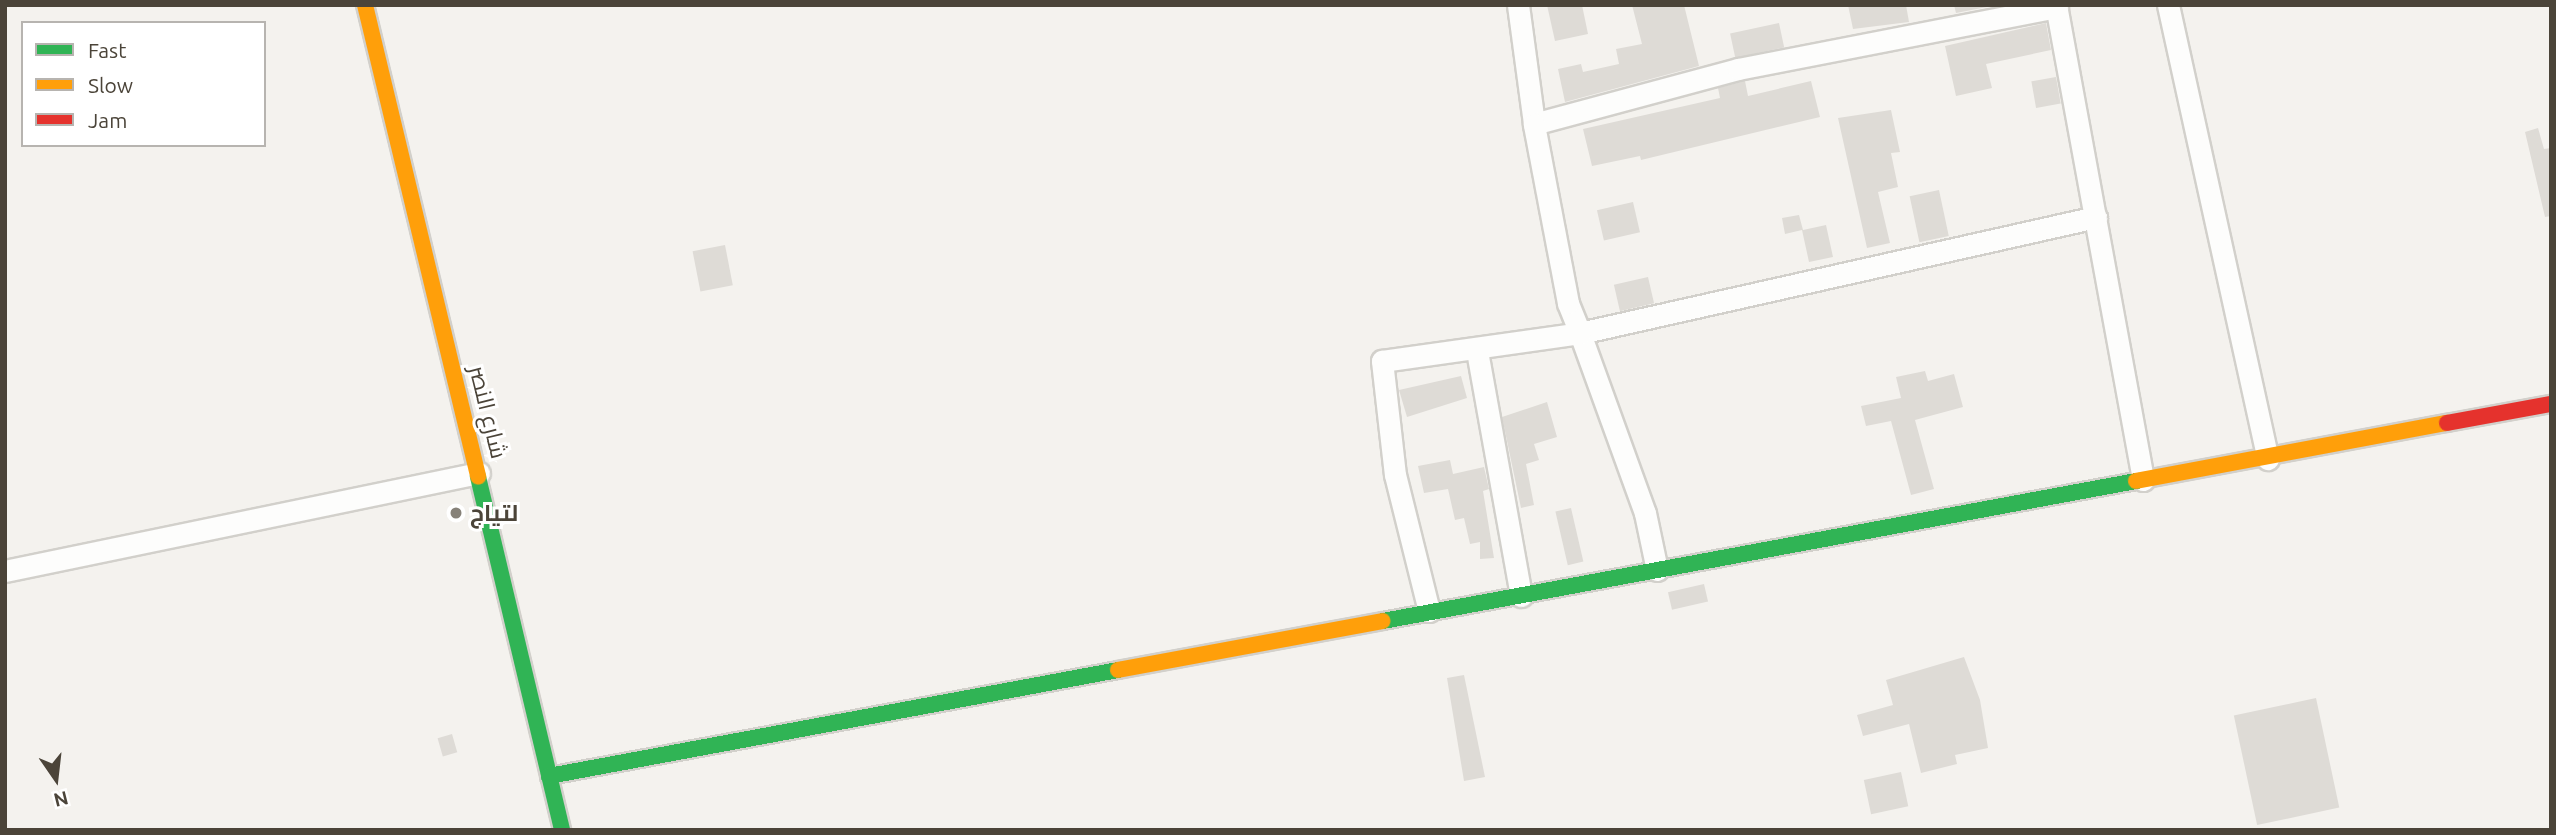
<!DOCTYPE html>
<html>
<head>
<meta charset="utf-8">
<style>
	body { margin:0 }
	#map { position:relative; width:2556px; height:835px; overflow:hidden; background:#f4f2ee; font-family:Ubuntu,Cairo,sans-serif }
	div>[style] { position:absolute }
	.building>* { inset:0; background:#dedbd6; transform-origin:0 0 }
	.roads { filter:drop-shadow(2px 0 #d2d0cb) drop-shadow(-2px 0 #d2d0cb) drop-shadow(0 2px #d2d0cb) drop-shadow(0 -2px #d2d0cb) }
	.street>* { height:21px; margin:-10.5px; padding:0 10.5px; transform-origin:10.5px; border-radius:10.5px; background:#fdfdfc }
	.fast>* { height:16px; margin:-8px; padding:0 8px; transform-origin:8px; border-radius:8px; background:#30b455 }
	.slow>* { height:16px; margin:-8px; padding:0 8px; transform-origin:8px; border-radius:8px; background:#ff9f0a }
	.jam>* { height:16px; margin:-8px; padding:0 8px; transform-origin:8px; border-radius:8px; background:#e5322d }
	.dots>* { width:19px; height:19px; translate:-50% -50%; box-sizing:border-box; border:4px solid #fff; border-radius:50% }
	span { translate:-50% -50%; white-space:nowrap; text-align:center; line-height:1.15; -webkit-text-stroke:6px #fff; paint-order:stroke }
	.street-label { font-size:23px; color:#4b4439 }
	.poi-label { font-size:23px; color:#4b4439; font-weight:700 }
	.left { translate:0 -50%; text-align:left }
	.frame { position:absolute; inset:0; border:7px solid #4b4439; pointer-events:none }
	.legend { position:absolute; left:21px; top:21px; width:245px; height:126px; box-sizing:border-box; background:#fff; border:2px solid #b7b4b0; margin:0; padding:9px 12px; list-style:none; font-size:21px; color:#4b4439 }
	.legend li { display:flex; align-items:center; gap:14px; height:35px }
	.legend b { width:35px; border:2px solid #b7b4b0 }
	.north { position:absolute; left:21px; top:744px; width:70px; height:70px; -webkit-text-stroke:5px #fff; paint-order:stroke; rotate:166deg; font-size:19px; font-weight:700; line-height:28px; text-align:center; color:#4b4439 }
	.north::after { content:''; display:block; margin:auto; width:24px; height:32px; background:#4b4439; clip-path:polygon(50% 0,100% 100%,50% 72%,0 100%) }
</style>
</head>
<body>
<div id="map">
	<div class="building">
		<i style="clip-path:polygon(1547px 5px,1582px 5px,1588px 34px,1555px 41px)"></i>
		<i style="clip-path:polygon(1632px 5px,1684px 5px,1699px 66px,1565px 102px,1558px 69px,1581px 64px,1583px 72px,1619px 64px,1616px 49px,1642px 44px)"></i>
		<i style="clip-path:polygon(1848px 5px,1906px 5px,1909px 22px,1853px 29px)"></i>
		<i style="clip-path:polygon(1954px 5px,1997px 5px,1956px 13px)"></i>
		<i style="left:1779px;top:23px;width:25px;height:50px;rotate:78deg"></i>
		<i style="clip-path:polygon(2046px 23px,2051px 50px,1986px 64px,1992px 88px,1956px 96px,1945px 46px)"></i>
		<i style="left:2056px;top:77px;width:27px;height:25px;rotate:80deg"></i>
		<i style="clip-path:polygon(1745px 81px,1748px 96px,1811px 81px,1820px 117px,1641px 160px,1640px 156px,1592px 166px,1583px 129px,1720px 98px,1718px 88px)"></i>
		<i style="clip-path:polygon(1891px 110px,1900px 152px,1891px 153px,1898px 187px,1878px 192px,1890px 243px,1867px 248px,1838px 118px)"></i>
		<i style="clip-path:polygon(2538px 128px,2544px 149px,2551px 148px,2551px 216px,2545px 217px,2525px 132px)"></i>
		<i style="left:1939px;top:190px;width:47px;height:30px;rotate:78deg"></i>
		<i style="left:1633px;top:202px;width:31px;height:37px;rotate:77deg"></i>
		<i style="clip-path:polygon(1799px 215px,1803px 230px,1826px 225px,1833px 257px,1809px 262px,1802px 230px,1785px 234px,1782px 218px)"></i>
		<i style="left:725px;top:245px;width:41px;height:33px;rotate:79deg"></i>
		<i style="left:1648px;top:277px;width:27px;height:35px;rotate:77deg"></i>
		<i style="clip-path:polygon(1925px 371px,1928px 381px,1954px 374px,1963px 407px,1915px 420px,1934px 489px,1911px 495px,1891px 421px,1866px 426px,1861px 406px,1901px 398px,1896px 377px)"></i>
		<i style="clip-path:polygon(1461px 376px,1467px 398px,1407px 417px,1399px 390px)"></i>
		<i style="clip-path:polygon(1547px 402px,1557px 437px,1534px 444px,1539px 460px,1526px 464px,1534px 505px,1521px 508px,1502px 417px)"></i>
		<i style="clip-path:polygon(1450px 460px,1453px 474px,1484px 467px,1489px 489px,1483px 491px,1494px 558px,1480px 559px,1480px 542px,1470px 544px,1464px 518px,1455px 520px,1448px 489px,1424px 493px,1418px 466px)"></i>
		<i style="left:1571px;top:508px;width:55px;height:16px;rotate:77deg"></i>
		<i style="left:1704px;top:584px;width:18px;height:37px;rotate:77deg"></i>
		<i style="clip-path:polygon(1964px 657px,1980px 700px,1988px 748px,1955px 755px,1957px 764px,1921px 773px,1909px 724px,1863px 736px,1857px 715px,1893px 705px,1886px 680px)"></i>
		<i style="clip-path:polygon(1464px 675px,1485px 777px,1464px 781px,1447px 678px)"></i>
		<i style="left:2316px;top:698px;width:112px;height:84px;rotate:78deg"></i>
		<i style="left:452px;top:734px;width:19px;height:15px;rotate:74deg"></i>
		<i style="left:1901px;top:772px;width:35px;height:38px;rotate:78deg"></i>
	</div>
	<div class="roads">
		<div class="street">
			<i style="left:1518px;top:5px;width:120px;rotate:82.3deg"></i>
			<i style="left:1534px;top:124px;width:211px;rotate:-15.1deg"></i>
			<i style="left:1738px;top:69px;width:325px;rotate:-11deg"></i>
			<i style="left:2056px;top:5px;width:483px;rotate:79.6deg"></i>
			<i style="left:2168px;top:5px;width:465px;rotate:77.6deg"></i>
			<i style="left:1477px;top:351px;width:249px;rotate:79.8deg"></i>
			<i style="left:1657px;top:570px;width:58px;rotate:-101.9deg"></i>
			<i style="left:1645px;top:513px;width:191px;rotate:-109.9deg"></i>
			<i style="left:1580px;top:333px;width:529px;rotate:-12.67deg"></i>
			<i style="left:5px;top:571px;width:484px;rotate:-11.7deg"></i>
			<i style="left:1429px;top:611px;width:140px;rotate:-104deg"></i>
			<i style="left:1395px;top:475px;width:115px;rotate:-96.5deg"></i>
			<i style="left:1382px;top:361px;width:200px;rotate:-8deg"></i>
			<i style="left:1580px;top:333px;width:32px;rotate:-112deg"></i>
			<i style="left:1568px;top:303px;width:182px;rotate:-100.8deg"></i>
		</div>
		<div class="fast">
			<i style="left:478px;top:477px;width:363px;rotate:76.6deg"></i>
			<i style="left:1383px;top:621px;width:766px;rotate:-10.53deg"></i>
			<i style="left:549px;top:776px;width:579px;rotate:-10.55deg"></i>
		</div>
		<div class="slow">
			<i style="left:365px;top:5px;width:485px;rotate:76.5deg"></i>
			<i style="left:2136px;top:481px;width:316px;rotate:-10.6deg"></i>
			<i style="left:1118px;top:670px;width:269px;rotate:-10.5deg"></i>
		</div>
		<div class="jam">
			<i style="left:2447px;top:423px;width:106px;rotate:-10.4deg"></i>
		</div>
	</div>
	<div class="dots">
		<i style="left:456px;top:513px;background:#868178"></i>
	</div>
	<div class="street-label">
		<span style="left:488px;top:412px;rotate:76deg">شارع النصر</span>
	</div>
	<div class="poi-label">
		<span class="left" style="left:470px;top:513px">لتياج</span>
	</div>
	<div class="frame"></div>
	<ul class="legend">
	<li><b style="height:9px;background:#30b455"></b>Fast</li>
	<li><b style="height:9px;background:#ff9f0a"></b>Slow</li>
	<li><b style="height:9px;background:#e5322d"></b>Jam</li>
	</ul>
	<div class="north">N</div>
</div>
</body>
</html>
